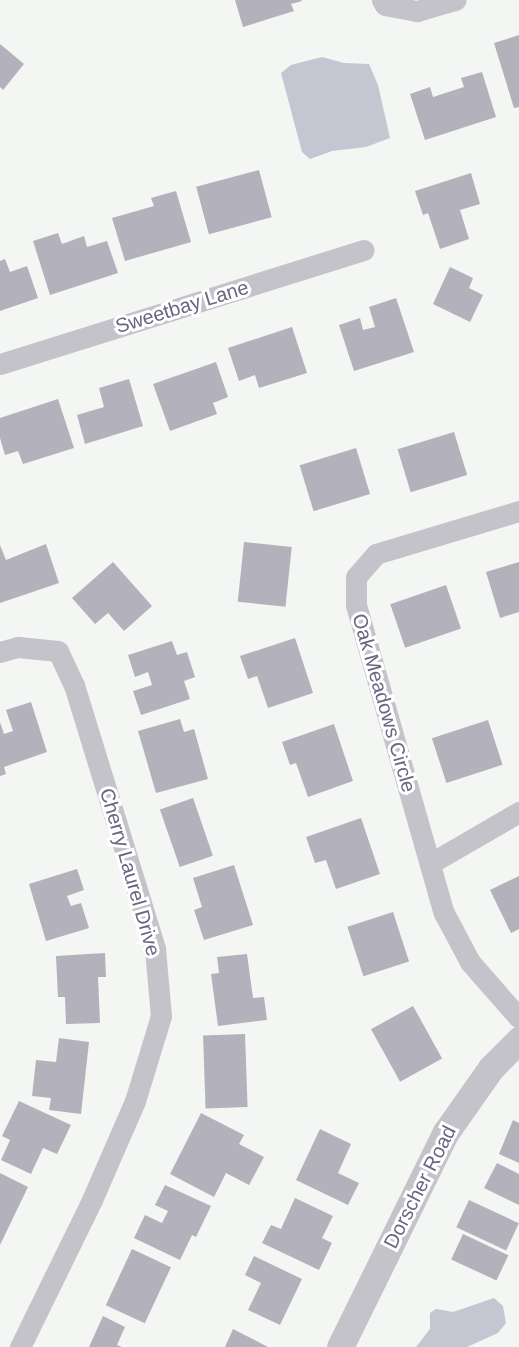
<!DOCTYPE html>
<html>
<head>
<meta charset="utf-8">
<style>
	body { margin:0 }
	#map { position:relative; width:519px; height:1347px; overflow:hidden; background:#f3f6f3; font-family:Helvetica,sans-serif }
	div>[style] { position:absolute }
	.water>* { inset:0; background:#c6c6d2 }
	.building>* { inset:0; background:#b3b1bc; transform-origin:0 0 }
	.minor>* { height:21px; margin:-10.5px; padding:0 10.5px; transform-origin:10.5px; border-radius:10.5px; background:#c5c3ca }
	.tertiary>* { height:27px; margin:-13.5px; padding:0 13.5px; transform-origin:13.5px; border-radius:13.5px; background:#c5c3ca }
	span { translate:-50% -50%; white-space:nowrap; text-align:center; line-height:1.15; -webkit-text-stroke:6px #fff; paint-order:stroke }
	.street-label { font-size:20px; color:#6c6583 }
</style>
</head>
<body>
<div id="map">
	<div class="water">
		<i style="clip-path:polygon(322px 57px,344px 63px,369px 64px,378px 85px,390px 138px,366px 147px,332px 151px,310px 159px,302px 152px,281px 73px,291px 65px)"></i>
		<i style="clip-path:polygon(494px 1298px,503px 1306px,506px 1323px,498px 1333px,467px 1347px,416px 1347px,430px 1329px,430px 1313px,436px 1309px,453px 1312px)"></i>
	</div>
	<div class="building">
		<i style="clip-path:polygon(235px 0,301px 0,302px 1px,291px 4px,294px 11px,243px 27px)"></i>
		<i style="clip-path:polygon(519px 35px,519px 107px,514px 108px,494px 43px)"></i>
		<i style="clip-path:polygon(0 44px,24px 64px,3px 90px,0 87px)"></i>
		<i style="clip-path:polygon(482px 72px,496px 117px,425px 140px,410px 94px,430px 87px,433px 97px,464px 87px,461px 78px)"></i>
		<i style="left:259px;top:170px;width:49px;height:65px;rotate:75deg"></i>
		<i style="clip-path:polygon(471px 173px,480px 204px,460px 210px,469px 239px,440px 249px,428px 213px,423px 215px,415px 191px)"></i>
		<i style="clip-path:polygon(176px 191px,191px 242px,125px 261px,112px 218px,154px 206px,151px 198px)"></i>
		<i style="clip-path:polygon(58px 233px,62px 244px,84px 236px,87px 247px,107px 241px,118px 273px,50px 295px,33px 241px)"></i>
		<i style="clip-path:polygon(5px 259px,10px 272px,27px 266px,38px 298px,0 311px,0 261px)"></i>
		<i style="clip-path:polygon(450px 267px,473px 278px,469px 288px,483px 295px,470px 322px,433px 304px)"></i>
		<i style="clip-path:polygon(396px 298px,414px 352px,354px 371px,339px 325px,360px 318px,363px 330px,375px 327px,369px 307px)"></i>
		<i style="clip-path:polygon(292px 327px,307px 373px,259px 388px,255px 375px,239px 381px,228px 348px)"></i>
		<i style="clip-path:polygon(216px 362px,228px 397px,213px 403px,217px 414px,170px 431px,153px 384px)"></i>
		<i style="clip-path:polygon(129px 379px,143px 426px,85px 444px,77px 415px,104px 407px,99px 388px)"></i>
		<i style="clip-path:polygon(58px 399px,74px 448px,23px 464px,18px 451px,5px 455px,0 438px,0 418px)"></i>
		<i style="left:454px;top:432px;width:45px;height:59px;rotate:73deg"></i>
		<i style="left:356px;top:448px;width:48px;height:59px;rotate:73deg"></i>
		<i style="left:244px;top:542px;width:48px;height:60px;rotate:6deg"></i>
		<i style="clip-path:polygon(46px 544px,59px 583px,0 603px,0 545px,6px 560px)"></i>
		<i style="clip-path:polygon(113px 562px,152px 606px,124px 631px,108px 613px,95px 624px,72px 598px)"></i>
		<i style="clip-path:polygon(519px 562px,519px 612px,500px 618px,486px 572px)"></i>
		<i style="left:446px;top:585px;width:46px;height:59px;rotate:71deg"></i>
		<i style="clip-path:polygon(295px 638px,313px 693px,268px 708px,257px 676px,248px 679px,240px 656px)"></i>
		<i style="clip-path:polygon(172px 641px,177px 655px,187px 652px,195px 677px,184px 681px,190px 699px,141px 715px,133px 691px,152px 685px,148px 672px,135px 677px,128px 655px)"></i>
		<i style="clip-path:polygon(31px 702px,47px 752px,4px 767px,6px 774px,0 776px,0 722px,4px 734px,13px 731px,6px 710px)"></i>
		<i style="clip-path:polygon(180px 719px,184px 732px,194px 729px,208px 779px,156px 793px,138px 731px)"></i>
		<i style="left:488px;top:720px;width:47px;height:59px;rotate:72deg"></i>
		<i style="clip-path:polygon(334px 724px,353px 781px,308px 797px,296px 763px,290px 765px,282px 742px)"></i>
		<i style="left:193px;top:798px;width:61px;height:35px;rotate:71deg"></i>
		<i style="clip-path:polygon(361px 818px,380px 874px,336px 889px,326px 860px,315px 863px,306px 837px)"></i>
		<i style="clip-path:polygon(234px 865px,253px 925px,204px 940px,194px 910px,202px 907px,193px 878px)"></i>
		<i style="clip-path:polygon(77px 869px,84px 890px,67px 896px,71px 906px,81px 903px,89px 928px,46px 941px,29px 884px)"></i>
		<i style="clip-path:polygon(519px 876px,519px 929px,511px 933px,490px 890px)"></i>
		<i style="left:393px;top:912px;width:52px;height:48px;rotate:72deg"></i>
		<i style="clip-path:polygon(105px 953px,106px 977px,98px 977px,100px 1023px,66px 1024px,65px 997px,58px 997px,56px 956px)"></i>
		<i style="clip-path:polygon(247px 954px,253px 998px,264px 997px,267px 1020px,218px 1026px,211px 974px,219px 973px,217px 957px)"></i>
		<i style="left:413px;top:1006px;width:60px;height:48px;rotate:61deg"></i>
		<i style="left:245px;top:1034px;width:73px;height:42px;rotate:88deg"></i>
		<i style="clip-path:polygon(59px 1038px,89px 1042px,81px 1114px,49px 1110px,51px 1098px,32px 1096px,36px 1060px,56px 1062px)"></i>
		<i style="clip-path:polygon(19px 1101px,71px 1125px,57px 1154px,43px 1148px,31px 1174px,1px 1160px,10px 1140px,2px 1136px)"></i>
		<i style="clip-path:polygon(201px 1113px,244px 1135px,239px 1144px,264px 1157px,249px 1185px,226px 1173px,214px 1197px,170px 1174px)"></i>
		<i style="clip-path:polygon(513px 1120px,519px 1123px,519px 1163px,499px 1154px)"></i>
		<i style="clip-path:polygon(320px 1129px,351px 1144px,338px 1173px,359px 1183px,348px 1205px,296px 1180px)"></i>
		<i style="clip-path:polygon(497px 1163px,519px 1174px,519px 1205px,484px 1188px)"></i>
		<i style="clip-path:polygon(0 1173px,28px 1187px,0 1245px)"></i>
		<i style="clip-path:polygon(165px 1185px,211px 1206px,196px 1237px,192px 1235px,180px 1260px,134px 1238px,145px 1215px,162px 1223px,168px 1211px,155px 1205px)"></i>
		<i style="clip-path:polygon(295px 1198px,333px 1216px,322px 1238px,332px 1243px,319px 1270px,262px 1243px,271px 1225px,281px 1229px)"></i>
		<i style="left:469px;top:1200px;width:55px;height:30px;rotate:25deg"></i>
		<i style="left:463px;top:1234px;width:50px;height:28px;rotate:25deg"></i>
		<i style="left:132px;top:1249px;width:43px;height:62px;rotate:25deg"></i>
		<i style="clip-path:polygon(254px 1256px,302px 1279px,280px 1325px,248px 1310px,261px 1283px,245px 1275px)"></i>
		<i style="clip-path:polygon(103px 1316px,125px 1327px,117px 1345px,122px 1347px,89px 1347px)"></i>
		<i style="clip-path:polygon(233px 1329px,268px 1347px,225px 1347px)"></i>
	</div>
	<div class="minor">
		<i style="left:382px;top:0;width:6px;rotate:59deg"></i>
		<i style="left:385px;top:5px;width:33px;rotate:11deg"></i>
		<i style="left:417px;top:11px;width:40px;rotate:-16deg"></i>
		<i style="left:0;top:364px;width:381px;rotate:-17.4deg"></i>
		<i style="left:519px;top:511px;width:149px;rotate:163.3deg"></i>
		<i style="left:376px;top:554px;width:30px;rotate:131deg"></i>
		<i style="left:356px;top:577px;width:28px;rotate:90deg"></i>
		<i style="left:356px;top:605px;width:320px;rotate:74.1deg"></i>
		<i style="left:444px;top:913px;width:55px;rotate:62deg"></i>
		<i style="left:470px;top:962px;width:74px;rotate:48.8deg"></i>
		<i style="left:0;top:652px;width:19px;rotate:-16deg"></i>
		<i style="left:18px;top:647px;width:40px;rotate:5.7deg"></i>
		<i style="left:58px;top:651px;width:38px;rotate:65deg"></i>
		<i style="left:74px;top:685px;width:276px;rotate:72.9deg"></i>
		<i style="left:155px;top:949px;width:67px;rotate:84.9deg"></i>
		<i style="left:161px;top:1016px;width:89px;rotate:107deg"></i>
		<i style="left:135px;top:1101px;width:108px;rotate:113.5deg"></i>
		<i style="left:92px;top:1200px;width:164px;rotate:116.1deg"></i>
		<i style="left:431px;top:863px;width:102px;rotate:-30.1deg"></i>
	</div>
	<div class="tertiary">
		<i style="left:340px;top:1347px;width:240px;rotate:-63.8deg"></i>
		<i style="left:446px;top:1132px;width:78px;rotate:-54.9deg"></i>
		<i style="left:491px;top:1068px;width:40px;rotate:-45deg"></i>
	</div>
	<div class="street-label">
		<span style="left:182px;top:307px;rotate:-17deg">Sweetbay Lane</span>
		<span style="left:384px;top:703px;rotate:74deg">Oak Meadows Circle</span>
		<span style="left:130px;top:872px;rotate:74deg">Cherry Laurel Drive</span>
		<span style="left:420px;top:1187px;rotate:-63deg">Dorscher Road</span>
	</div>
</div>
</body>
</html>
